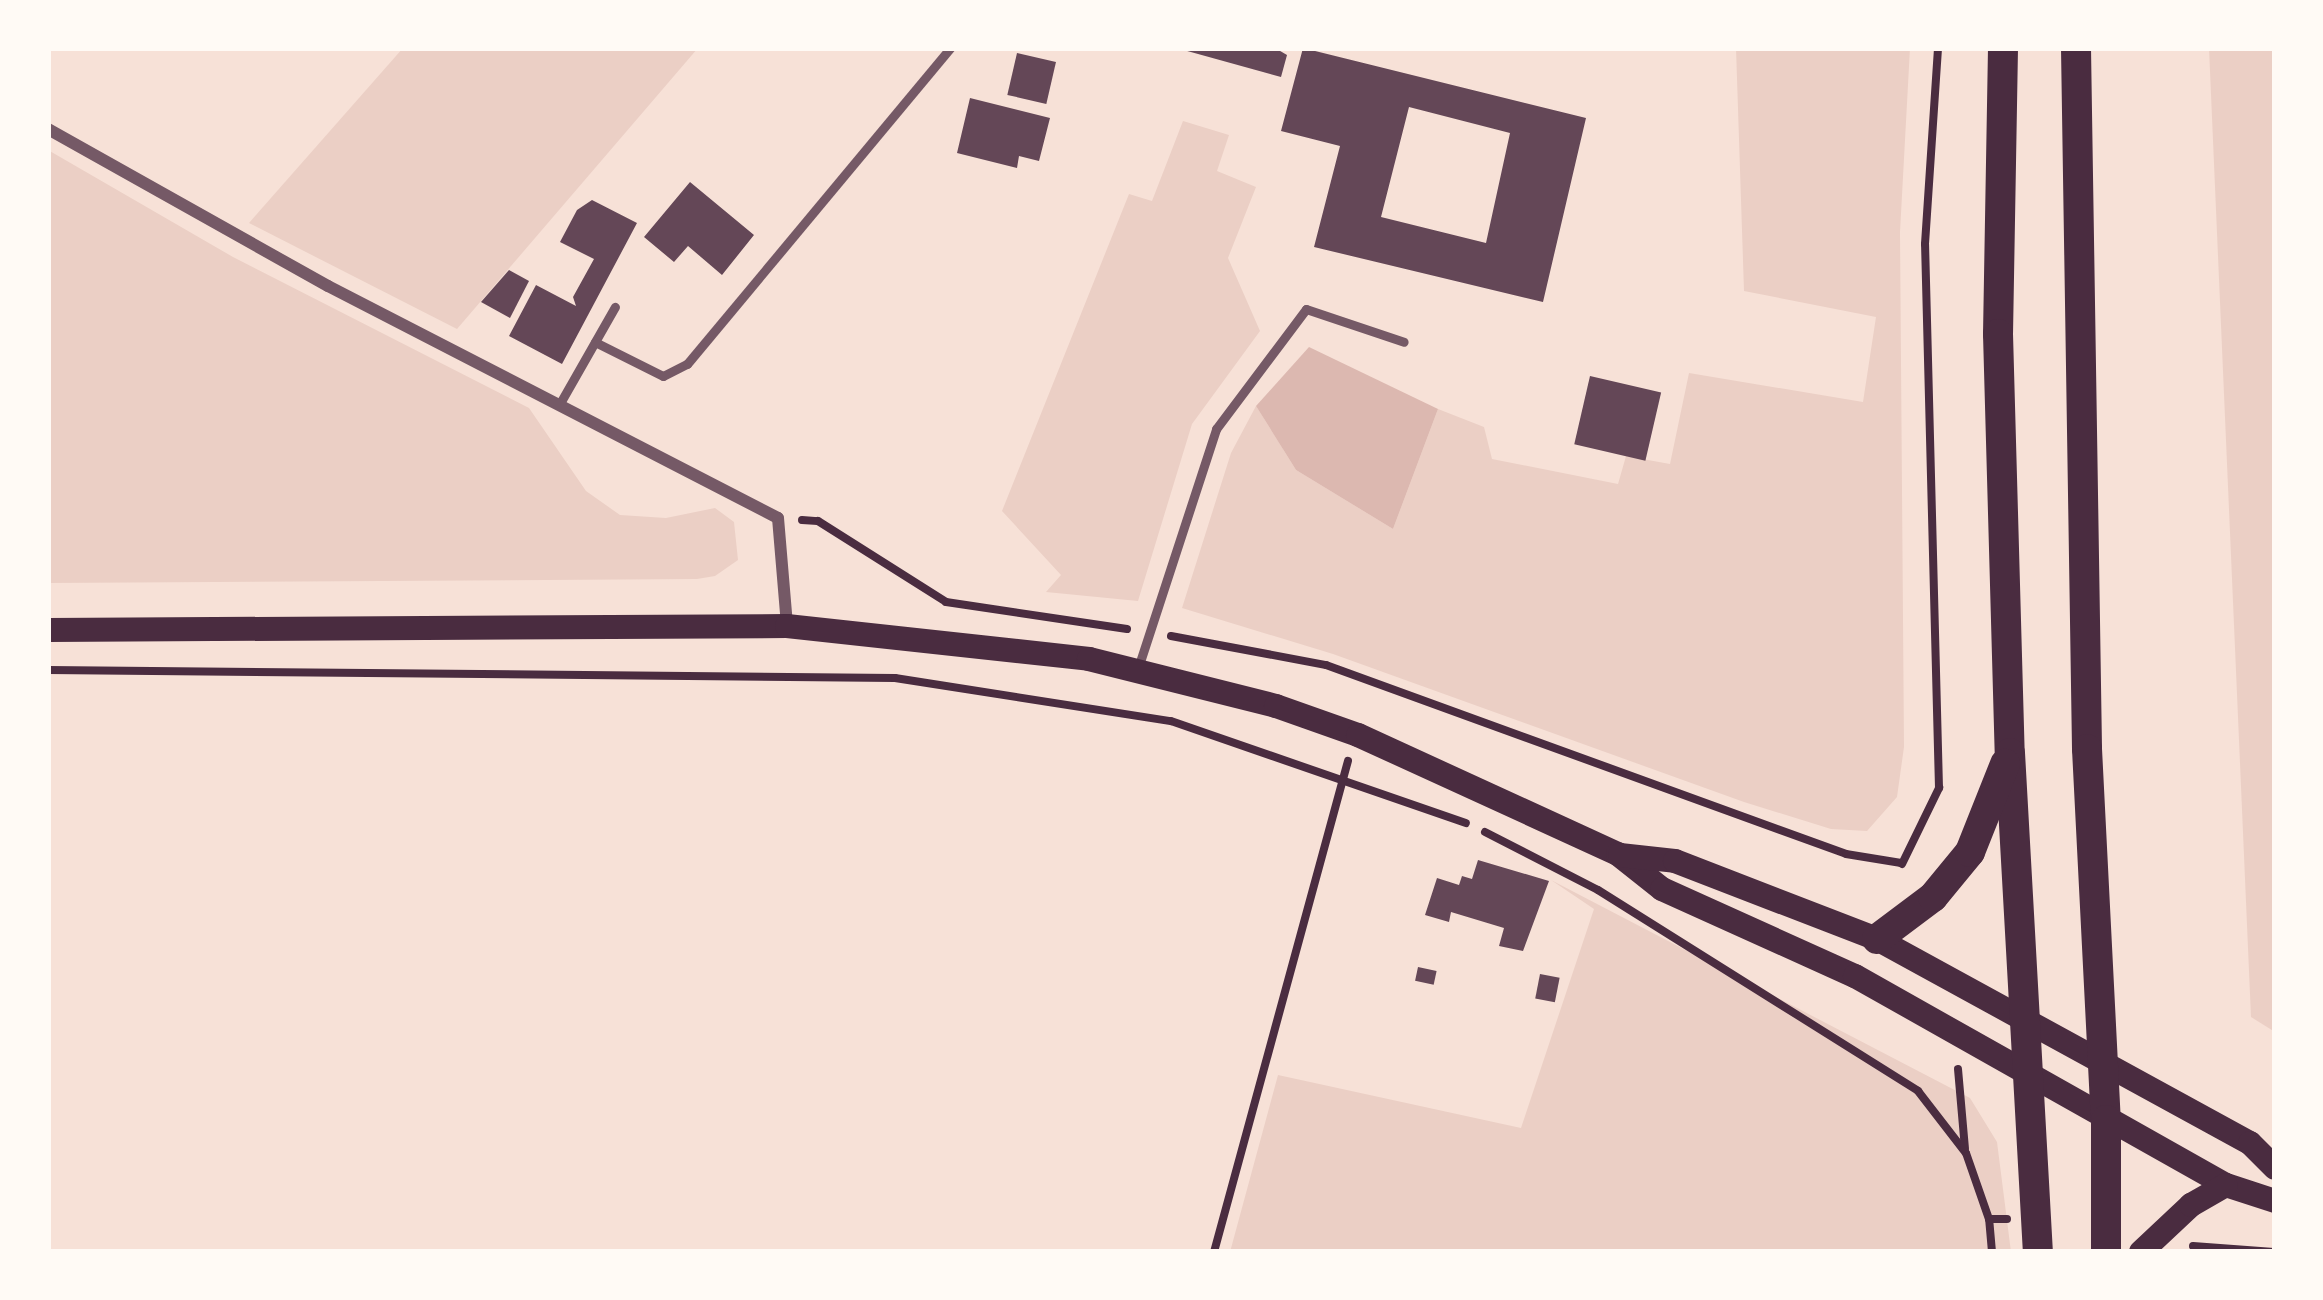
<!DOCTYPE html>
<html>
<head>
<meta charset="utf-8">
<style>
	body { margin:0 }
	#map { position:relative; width:2323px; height:1300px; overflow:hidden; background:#f7e1d7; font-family:Karla,sans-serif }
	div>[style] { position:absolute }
	.green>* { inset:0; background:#ebcfc5 }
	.water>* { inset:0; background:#dcb8b0 }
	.building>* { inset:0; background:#644757; transform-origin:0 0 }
	.path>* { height:8px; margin:-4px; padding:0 4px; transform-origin:4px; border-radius:4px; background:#4a2c40 }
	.service>* { height:9px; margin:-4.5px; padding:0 4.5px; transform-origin:4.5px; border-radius:4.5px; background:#755966 }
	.minor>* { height:12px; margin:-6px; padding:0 6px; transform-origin:6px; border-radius:6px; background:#755966 }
	.secondary>* { height:24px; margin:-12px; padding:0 12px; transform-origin:12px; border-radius:12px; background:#4a2c40 }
	.primary>* { height:30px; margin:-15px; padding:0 15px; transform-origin:15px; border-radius:15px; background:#4a2c40 }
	span { translate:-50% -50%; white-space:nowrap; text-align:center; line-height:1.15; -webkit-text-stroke:10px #fffaf5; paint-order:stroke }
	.frame { position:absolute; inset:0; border:51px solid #fffaf5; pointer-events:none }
</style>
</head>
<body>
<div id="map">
	<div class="green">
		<i style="clip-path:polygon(403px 48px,698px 48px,457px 329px,249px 223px)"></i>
		<i style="clip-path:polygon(1736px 48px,1910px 48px,1900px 232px,1904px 747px,1897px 797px,1867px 831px,1831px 829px,1744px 802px,1333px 654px,1182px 608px,1231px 453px,1256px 406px,1296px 470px,1393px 529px,1438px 409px,1484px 427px,1492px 459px,1618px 484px,1626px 456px,1670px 464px,1689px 373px,1863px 402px,1876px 317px,1744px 291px)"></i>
		<i style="clip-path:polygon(2209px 48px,2275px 48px,2275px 1032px,2251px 1017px)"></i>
		<i style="clip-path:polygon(1183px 121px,1229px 135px,1217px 171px,1256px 187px,1228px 258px,1260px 331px,1192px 424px,1138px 601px,1046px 592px,1061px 575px,1002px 511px,1129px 194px,1152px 201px)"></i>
		<i style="clip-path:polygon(48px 150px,233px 257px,529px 408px,586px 491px,620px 515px,666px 518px,715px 508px,734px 522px,738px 560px,715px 576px,697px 579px,48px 583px)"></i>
		<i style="clip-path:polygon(1551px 880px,1970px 1098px,1997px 1142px,2011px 1252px,1230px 1252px,1278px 1075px,1521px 1128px,1594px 909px)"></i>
	</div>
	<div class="water">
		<i style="clip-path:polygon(1309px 347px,1438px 409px,1393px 529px,1296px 470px,1256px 406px)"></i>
	</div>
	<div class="building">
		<i style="clip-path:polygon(1275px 48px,1287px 55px,1281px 77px,1180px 49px)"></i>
		<i style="clip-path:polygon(evenodd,1303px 48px,1586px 118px,1543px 302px,1314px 247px,1340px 146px,1281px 131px,1303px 48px,1409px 107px,1510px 133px,1486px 243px,1381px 217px,1409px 107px)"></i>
		<i style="left:1017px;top:53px;width:40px;height:43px;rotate:13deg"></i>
		<i style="clip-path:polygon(970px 98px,1050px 118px,1039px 161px,1019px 156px,1017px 168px,957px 153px)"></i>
		<i style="clip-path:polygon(690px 182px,754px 235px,722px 275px,688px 246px,674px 262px,644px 237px)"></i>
		<i style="clip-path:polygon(592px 200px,637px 223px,562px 364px,509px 336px,536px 285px,576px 306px,573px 297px,594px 259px,560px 242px,577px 210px)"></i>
		<i style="clip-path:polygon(509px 270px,529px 281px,510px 318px,481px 302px)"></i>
		<i style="left:1590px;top:376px;width:73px;height:70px;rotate:13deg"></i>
		<i style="clip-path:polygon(1478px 860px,1549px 881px,1523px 951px,1499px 946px,1504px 928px,1451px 912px,1449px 922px,1425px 915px,1437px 878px,1459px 885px,1462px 876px,1472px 879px)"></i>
		<i style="left:1418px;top:967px;width:19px;height:14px;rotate:12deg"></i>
		<i style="left:1540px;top:974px;width:20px;height:25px;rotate:11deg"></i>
	</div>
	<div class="path">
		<i style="left:802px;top:520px;width:16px;rotate:4deg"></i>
		<i style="left:818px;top:521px;width:151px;rotate:32.3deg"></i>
		<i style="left:946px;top:602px;width:183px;rotate:8.5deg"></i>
		<i style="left:1171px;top:636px;width:158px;rotate:10.6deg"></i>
		<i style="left:1326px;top:665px;width:553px;rotate:19.97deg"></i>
		<i style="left:1846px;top:854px;width:56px;rotate:9.3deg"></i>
		<i style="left:48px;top:670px;width:847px;rotate:0.54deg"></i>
		<i style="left:895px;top:678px;width:279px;rotate:8.9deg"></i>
		<i style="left:1171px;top:721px;width:312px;rotate:19.1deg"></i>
		<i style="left:1485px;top:832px;width:127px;rotate:27.2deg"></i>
		<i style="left:1598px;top:890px;width:378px;rotate:32.1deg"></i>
		<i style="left:1918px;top:1091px;width:78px;rotate:52.3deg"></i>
		<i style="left:1966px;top:1153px;width:70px;rotate:70.8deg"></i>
		<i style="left:1902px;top:864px;width:85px;rotate:-64deg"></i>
		<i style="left:1939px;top:788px;width:544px;rotate:-91.47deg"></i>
		<i style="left:1925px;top:244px;width:196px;rotate:-86.2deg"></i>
		<i style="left:1958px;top:1069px;width:80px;rotate:85deg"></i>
		<i style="left:2193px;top:1246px;width:81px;rotate:4.2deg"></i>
		<i style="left:1214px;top:1252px;width:509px;rotate:-74.74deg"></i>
		<i style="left:1992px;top:1252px;width:33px;rotate:-95deg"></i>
		<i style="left:1989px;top:1219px;width:18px"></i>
	</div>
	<div class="service">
		<i style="left:595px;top:342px;width:76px;rotate:26.6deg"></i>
		<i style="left:663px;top:376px;width:27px;rotate:-27deg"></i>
		<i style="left:687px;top:364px;width:411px;rotate:-50.2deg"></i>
		<i style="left:559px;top:405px;width:113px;rotate:-60.3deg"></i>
		<i style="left:1137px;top:671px;width:255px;rotate:-71.9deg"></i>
		<i style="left:1216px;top:429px;width:150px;rotate:-53.1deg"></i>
		<i style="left:1306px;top:309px;width:103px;rotate:18.6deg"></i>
	</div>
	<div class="minor">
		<i style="left:48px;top:129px;width:321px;rotate:29.3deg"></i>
		<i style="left:328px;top:286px;width:506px;rotate:27.27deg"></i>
		<i style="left:778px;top:518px;width:107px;rotate:85.2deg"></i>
	</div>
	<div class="secondary">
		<i style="left:48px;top:630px;width:739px;rotate:-0.31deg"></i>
		<i style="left:787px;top:626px;width:304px;rotate:6.2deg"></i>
		<i style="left:1089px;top:659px;width:193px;rotate:14.1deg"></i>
		<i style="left:1276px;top:706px;width:87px;rotate:19.5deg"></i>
		<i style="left:1358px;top:735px;width:286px;rotate:24.6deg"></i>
		<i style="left:1618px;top:854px;width:56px;rotate:38.5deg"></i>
		<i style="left:1662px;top:889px;width:212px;rotate:24.3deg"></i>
		<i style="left:1855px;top:976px;width:426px;rotate:29.4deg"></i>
		<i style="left:2226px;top:1185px;width:52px;rotate:18.1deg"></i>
		<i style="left:1620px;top:855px;width:55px;rotate:6.2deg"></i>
		<i style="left:1675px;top:861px;width:217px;rotate:21.1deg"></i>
		<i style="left:1877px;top:939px;width:425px;rotate:28.7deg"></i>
		<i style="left:2250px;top:1143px;width:35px;rotate:45deg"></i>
		<i style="left:2141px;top:1252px;width:69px;rotate:-43.2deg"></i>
		<i style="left:2191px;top:1205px;width:40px;rotate:-29.7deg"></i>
	</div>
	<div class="primary">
		<i style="left:2003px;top:48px;width:286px;rotate:91deg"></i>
		<i style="left:1998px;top:334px;width:419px;rotate:88.4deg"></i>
		<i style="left:2010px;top:753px;width:500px;rotate:86.8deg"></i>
		<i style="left:2076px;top:48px;width:701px;rotate:89.1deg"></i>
		<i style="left:2087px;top:749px;width:371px;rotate:87.1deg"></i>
		<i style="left:2106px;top:1120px;width:132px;rotate:90deg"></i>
		<i style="left:1877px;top:939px;width:70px;rotate:-36.9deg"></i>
		<i style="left:1933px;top:897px;width:58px;rotate:-50.6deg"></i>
		<i style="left:1970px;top:852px;width:95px;rotate:-68.3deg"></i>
	</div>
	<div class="frame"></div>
</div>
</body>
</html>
